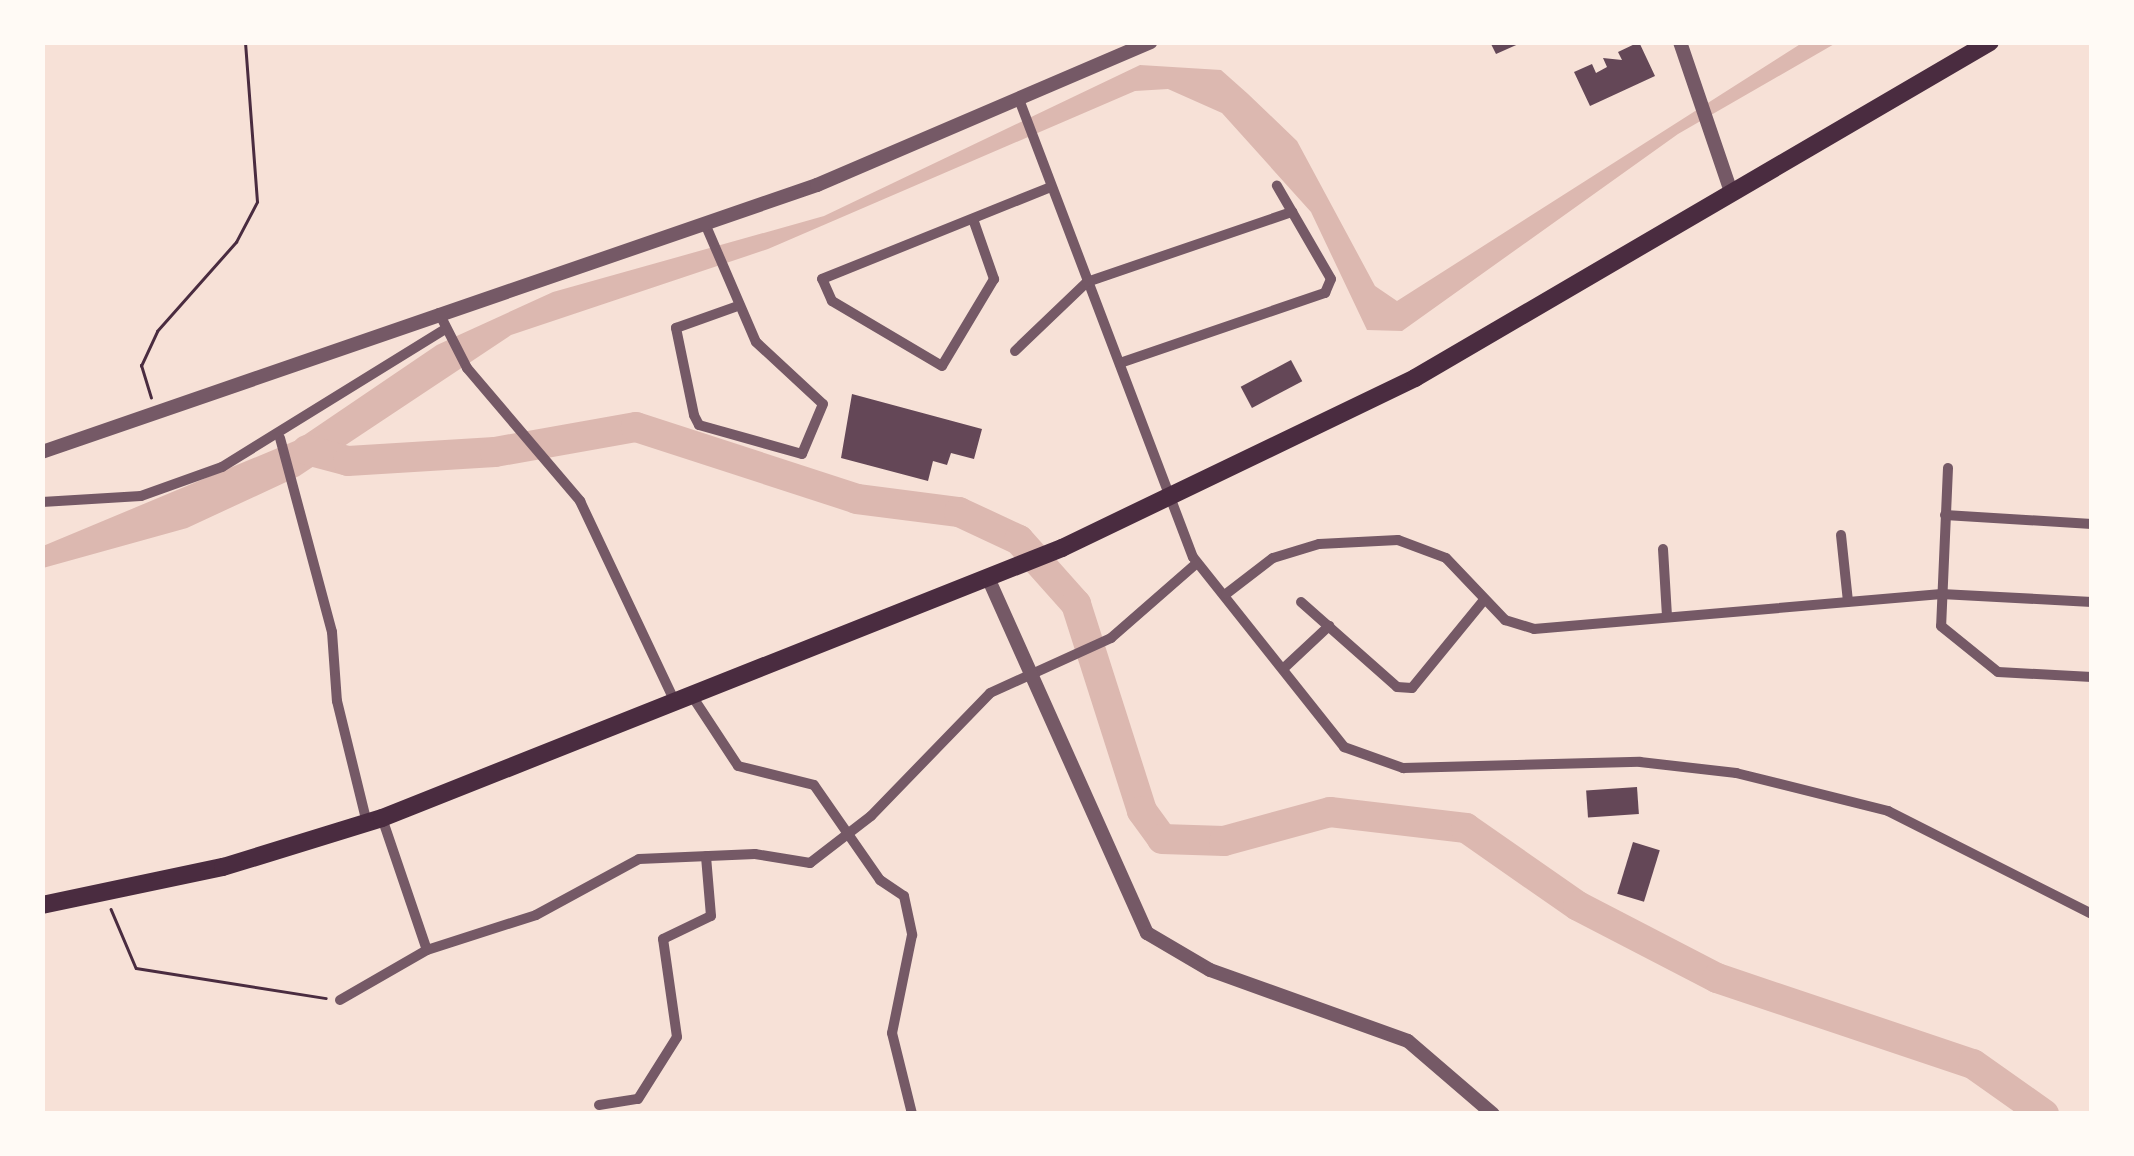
<!DOCTYPE html>
<html>
<head>
<meta charset="utf-8">
<style>
	body { margin:0 }
	#map { position:relative; width:2134px; height:1156px; overflow:hidden; background:#f7e1d7; font-family:"Archivo Narrow",sans-serif }
	div>[style] { position:absolute }
	.water>* { inset:0; background:#dcb8b0 }
	.river>* { height:30px; margin:-15px; padding:0 15px; transform-origin:15px; border-radius:15px; background:#dcb8b0 }
	.building>* { inset:0; background:#644757; transform-origin:0 0 }
	.path>* { height:2.5px; margin:-1.25px; padding:0 1.25px; transform-origin:1.25px; border-radius:1.25px; background:#4a2c40 }
	.minor>* { height:10px; margin:-5px; padding:0 5px; transform-origin:5px; border-radius:5px; background:#755966 }
	.tertiary>* { height:14px; margin:-7px; padding:0 7px; transform-origin:7px; border-radius:7px; background:#755966 }
	.primary>* { height:18px; margin:-9px; padding:0 9px; transform-origin:9px; border-radius:9px; background:#4a2c40 }
	span { translate:-50% -50%; white-space:nowrap; text-align:center; line-height:1.15; -webkit-text-stroke:8px #fffaf5; paint-order:stroke }
	.frame { position:absolute; inset:0; border:45px solid #fffaf5; pointer-events:none }
</style>
</head>
<body>
<div id="map">
	<div class="water">
		<i style="clip-path:polygon(1802px 43px,1836px 43px,1678px 134px,1402px 331px,1367px 330px,1311px 212px,1222px 113px,1168px 89px,1135px 91px,768px 249px,511px 335px,299px 476px,187px 528px,43px 568px,43px 546px,297px 440px,437px 345px,553px 292px,824px 216px,1140px 65px,1221px 70px,1248px 94px,1297px 141px,1375px 286px,1397px 301px)"></i>
	</div>
	<div class="river">
		<i style="left:307px;top:450px;width:42px;rotate:15deg"></i>
		<i style="left:348px;top:461px;width:147px;rotate:-3.5deg"></i>
		<i style="left:495px;top:452px;width:143px;rotate:-10.1deg"></i>
		<i style="left:636px;top:427px;width:232px;rotate:18deg"></i>
		<i style="left:857px;top:499px;width:103px;rotate:7.3deg"></i>
		<i style="left:959px;top:512px;width:66px;rotate:25deg"></i>
		<i style="left:1019px;top:540px;width:86px;rotate:48.3deg"></i>
		<i style="left:1076px;top:604px;width:217px;rotate:72.3deg"></i>
		<i style="left:1142px;top:811px;width:34px;rotate:54deg"></i>
		<i style="left:1162px;top:839px;width:62px;rotate:1.8deg"></i>
		<i style="left:1224px;top:841px;width:110px;rotate:-15.3deg"></i>
		<i style="left:1330px;top:812px;width:137px;rotate:6.7deg"></i>
		<i style="left:1466px;top:828px;width:136px;rotate:34.9deg"></i>
		<i style="left:1578px;top:906px;width:157px;rotate:27.4deg"></i>
		<i style="left:1717px;top:978px;width:270px;rotate:18.6deg"></i>
		<i style="left:1973px;top:1064px;width:87px;rotate:35.2deg"></i>
	</div>
	<div class="building">
		<i style="clip-path:polygon(1490px 42px,1523px 42px,1496px 54px)"></i>
		<i style="clip-path:polygon(1639px 42px,1655px 76px,1590px 106px,1574px 72px,1592px 64px,1596px 73px,1607px 67px,1603px 58px,1622px 60px,1618px 52px)"></i>
		<i style="left:1291px;top:360px;width:24px;height:57px;rotate:62deg"></i>
		<i style="clip-path:polygon(852px 394px,982px 429px,974px 459px,951px 453px,947px 465px,933px 461px,928px 481px,841px 458px)"></i>
		<i style="left:1637px;top:787px;width:27px;height:51px;rotate:86deg"></i>
		<i style="left:1633px;top:842px;width:28px;height:54px;rotate:17deg"></i>
	</div>
	<div class="path">
		<i style="left:151px;top:398px;width:34px;rotate:-107deg"></i>
		<i style="left:141px;top:366px;width:38px;rotate:-65deg"></i>
		<i style="left:157px;top:331px;width:119px;rotate:-48.4deg"></i>
		<i style="left:236px;top:242px;width:45px;rotate:-62.3deg"></i>
		<i style="left:257px;top:202px;width:160px;rotate:-94.3deg"></i>
		<i style="left:111px;top:909px;width:64px;rotate:67deg"></i>
		<i style="left:136px;top:968px;width:192px;rotate:9deg"></i>
	</div>
	<div class="minor">
		<i style="left:1020px;top:102px;width:487px;rotate:69.2deg"></i>
		<i style="left:1193px;top:557px;width:243px;rotate:51.5deg"></i>
		<i style="left:1344px;top:747px;width:63px;rotate:19.6deg"></i>
		<i style="left:1403px;top:768px;width:237px;rotate:-1.5deg"></i>
		<i style="left:1640px;top:762px;width:97px;rotate:6.5deg"></i>
		<i style="left:1736px;top:773px;width:157px;rotate:14deg"></i>
		<i style="left:1888px;top:811px;width:229px;rotate:26.8deg"></i>
		<i style="left:973px;top:219px;width:64px;rotate:70.7deg"></i>
		<i style="left:994px;top:279px;width:101px;rotate:120.9deg"></i>
		<i style="left:942px;top:366px;width:128px;rotate:-149.4deg"></i>
		<i style="left:832px;top:301px;width:24px;rotate:-114deg"></i>
		<i style="left:822px;top:279px;width:247px;rotate:-21.9deg"></i>
		<i style="left:706px;top:226px;width:126px;rotate:66.7deg"></i>
		<i style="left:756px;top:342px;width:91px;rotate:42.8deg"></i>
		<i style="left:823px;top:404px;width:54px;rotate:112.8deg"></i>
		<i style="left:802px;top:454px;width:107px;rotate:-164.3deg"></i>
		<i style="left:699px;top:425px;width:11px;rotate:-117deg"></i>
		<i style="left:694px;top:415px;width:89px;rotate:-101.7deg"></i>
		<i style="left:676px;top:328px;width:63px;rotate:-19.6deg"></i>
		<i style="left:439px;top:313px;width:62px;rotate:63deg"></i>
		<i style="left:467px;top:368px;width:175px;rotate:49.6deg"></i>
		<i style="left:580px;top:501px;width:225px;rotate:64.7deg"></i>
		<i style="left:1015px;top:351px;width:100px;rotate:-43.8deg"></i>
		<i style="left:1087px;top:282px;width:217px;rotate:-18.9deg"></i>
		<i style="left:1120px;top:363px;width:217px;rotate:-18.9deg"></i>
		<i style="left:1325px;top:293px;width:15px;rotate:-67deg"></i>
		<i style="left:1331px;top:279px;width:108px;rotate:-120.1deg"></i>
		<i style="left:280px;top:438px;width:201px;rotate:75deg"></i>
		<i style="left:332px;top:632px;width:69px;rotate:85.9deg"></i>
		<i style="left:337px;top:701px;width:126px;rotate:76.2deg"></i>
		<i style="left:1948px;top:468px;width:158px;rotate:92.5deg"></i>
		<i style="left:1941px;top:626px;width:73px;rotate:38.9deg"></i>
		<i style="left:1998px;top:672px;width:94px;rotate:3deg"></i>
		<i style="left:42px;top:502px;width:99px;rotate:-3.5deg"></i>
		<i style="left:141px;top:496px;width:86px;rotate:-19.7deg"></i>
		<i style="left:222px;top:467px;width:261px;rotate:-31.7deg"></i>
		<i style="left:1945px;top:515px;width:147px;rotate:3.5deg"></i>
		<i style="left:1841px;top:535px;width:67px;rotate:84deg"></i>
		<i style="left:1663px;top:549px;width:68px;rotate:86.6deg"></i>
		<i style="left:1226px;top:594px;width:59px;rotate:-37.5deg"></i>
		<i style="left:1273px;top:558px;width:48px;rotate:-16.9deg"></i>
		<i style="left:1319px;top:544px;width:79px;rotate:-2.9deg"></i>
		<i style="left:1398px;top:540px;width:51px;rotate:20.6deg"></i>
		<i style="left:1446px;top:558px;width:86px;rotate:46.4deg"></i>
		<i style="left:1505px;top:620px;width:30px;rotate:17deg"></i>
		<i style="left:1534px;top:629px;width:409px;rotate:-4.9deg"></i>
		<i style="left:1941px;top:594px;width:151px;rotate:3deg"></i>
		<i style="left:1301px;top:602px;width:128px;rotate:41.5deg"></i>
		<i style="left:1397px;top:687px;width:15px;rotate:4deg"></i>
		<i style="left:1412px;top:688px;width:114px;rotate:-50.7deg"></i>
		<i style="left:1284px;top:668px;width:62px;rotate:-43deg"></i>
		<i style="left:694px;top:699px;width:80px;rotate:56.7deg"></i>
		<i style="left:738px;top:766px;width:78px;rotate:14deg"></i>
		<i style="left:814px;top:785px;width:116px;rotate:55.2deg"></i>
		<i style="left:880px;top:880px;width:29px;rotate:34deg"></i>
		<i style="left:904px;top:896px;width:40px;rotate:78deg"></i>
		<i style="left:912px;top:935px;width:100px;rotate:101.5deg"></i>
		<i style="left:892px;top:1033px;width:83px;rotate:76.1deg"></i>
		<i style="left:382px;top:818px;width:139px;rotate:71.2deg"></i>
		<i style="left:340px;top:1000px;width:100px;rotate:-29.9deg"></i>
		<i style="left:427px;top:950px;width:114px;rotate:-17.8deg"></i>
		<i style="left:536px;top:915px;width:117px;rotate:-28.5deg"></i>
		<i style="left:639px;top:859px;width:116px;rotate:-2.5deg"></i>
		<i style="left:755px;top:854px;width:56px;rotate:9.3deg"></i>
		<i style="left:810px;top:863px;width:77px;rotate:-37.6deg"></i>
		<i style="left:871px;top:816px;width:171px;rotate:-45.9deg"></i>
		<i style="left:990px;top:693px;width:133px;rotate:-24.4deg"></i>
		<i style="left:1111px;top:638px;width:114px;rotate:-41.1deg"></i>
		<i style="left:599px;top:1105px;width:39px;rotate:-9deg"></i>
		<i style="left:638px;top:1099px;width:73px;rotate:-57.8deg"></i>
		<i style="left:677px;top:1037px;width:99px;rotate:-98.1deg"></i>
		<i style="left:663px;top:939px;width:53px;rotate:-25.6deg"></i>
		<i style="left:711px;top:916px;width:60px;rotate:-94.8deg"></i>
	</div>
	<div class="tertiary">
		<i style="left:1680px;top:42px;width:158px;rotate:71.2deg"></i>
		<i style="left:42px;top:452px;width:820px;rotate:-19.01deg"></i>
		<i style="left:817px;top:185px;width:363px;rotate:-23.2deg"></i>
		<i style="left:989px;top:580px;width:387px;rotate:65.9deg"></i>
		<i style="left:1147px;top:933px;width:73px;rotate:30.4deg"></i>
		<i style="left:1210px;top:970px;width:210px;rotate:19.7deg"></i>
		<i style="left:1408px;top:1041px;width:112px;rotate:40.7deg"></i>
	</div>
	<div class="primary">
		<i style="left:42px;top:905px;width:185px;rotate:-11.9deg"></i>
		<i style="left:223px;top:867px;width:166px;rotate:-17.1deg"></i>
		<i style="left:382px;top:818px;width:732px;rotate:-21.66deg"></i>
		<i style="left:1062px;top:548px;width:392px;rotate:-25.7deg"></i>
		<i style="left:1415px;top:378px;width:666px;rotate:-30.3deg"></i>
	</div>
	<div class="frame"></div>
</div>
</body>
</html>
